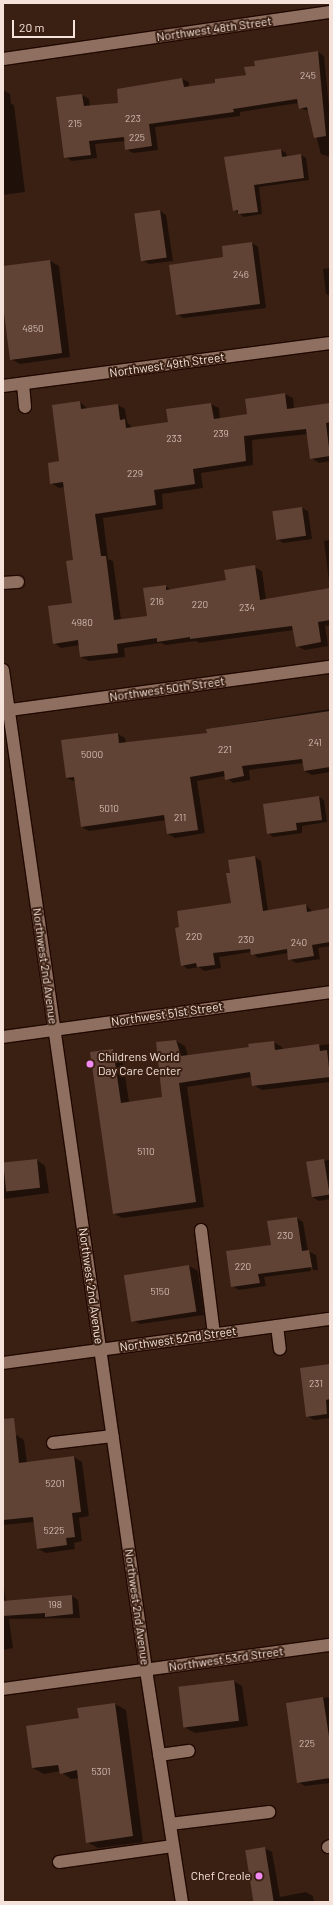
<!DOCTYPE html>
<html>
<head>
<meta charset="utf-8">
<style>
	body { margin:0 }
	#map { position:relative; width:333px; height:1905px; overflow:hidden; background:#3a2013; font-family:Barlow,sans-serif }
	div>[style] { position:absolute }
	.shadow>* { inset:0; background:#0007 }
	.building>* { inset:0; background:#614335; transform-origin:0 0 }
	.roads { filter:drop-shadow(1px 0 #200800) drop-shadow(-1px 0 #200800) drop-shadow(0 1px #200800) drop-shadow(0 -1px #200800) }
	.minor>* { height:12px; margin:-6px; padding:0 6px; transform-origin:6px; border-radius:6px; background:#8f7060 }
	.dots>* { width:11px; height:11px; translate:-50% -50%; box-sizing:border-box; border:2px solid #3a2013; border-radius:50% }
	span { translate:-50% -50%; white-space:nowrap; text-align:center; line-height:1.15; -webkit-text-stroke:4px #3a2013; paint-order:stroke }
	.number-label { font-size:10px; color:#d0bab1 }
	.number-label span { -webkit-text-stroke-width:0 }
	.street-label { font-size:12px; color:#f5e2da }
	.poi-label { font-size:12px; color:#f5e2da }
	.left { translate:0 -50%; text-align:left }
	.right { translate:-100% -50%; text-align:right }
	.frame { position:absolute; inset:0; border:4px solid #f5e2da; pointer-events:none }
	.scale { position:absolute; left:12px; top:20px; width:63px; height:18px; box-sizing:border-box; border:2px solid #f5e2da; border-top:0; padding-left:5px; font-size:12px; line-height:14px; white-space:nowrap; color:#f5e2da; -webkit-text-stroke:3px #3a2013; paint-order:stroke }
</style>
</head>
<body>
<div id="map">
	<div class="shadow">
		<i style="clip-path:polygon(318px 52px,324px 56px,330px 117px,330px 157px,321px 154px,309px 111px,299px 108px,299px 103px,240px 112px,240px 116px,155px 127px,158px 150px,133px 153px,126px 149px,125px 141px,95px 144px,97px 158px,72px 161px,65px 157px,57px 98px,82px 95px,89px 99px,90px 107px,120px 103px,118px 90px,182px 79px,189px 82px,189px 87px,216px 84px)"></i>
		<i style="clip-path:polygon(3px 90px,10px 94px,11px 104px,14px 105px,25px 192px,3px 195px)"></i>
		<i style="clip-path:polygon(281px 150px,286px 153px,287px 157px,301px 155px,306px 158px,309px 180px,259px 187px,262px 214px,244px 217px,234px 210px)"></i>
		<i style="clip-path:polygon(160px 211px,166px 215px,173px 261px,149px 264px,142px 260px)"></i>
		<i style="clip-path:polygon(252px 243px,258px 247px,266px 308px,183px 318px,177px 314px,224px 258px)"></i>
		<i style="clip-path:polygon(50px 261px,59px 266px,70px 357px,20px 364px,11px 359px,3px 297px,3px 267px)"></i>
		<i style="clip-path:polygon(330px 268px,330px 296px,326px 294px,323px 269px)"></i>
		<i style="clip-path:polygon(285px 394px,293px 398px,294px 409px,330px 404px,330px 461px,319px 463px,311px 458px,308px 434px,252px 440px,253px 465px,201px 473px,203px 488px,162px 494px,163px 509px,103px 518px,108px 559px,113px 561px,121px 620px,148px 617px,165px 586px,172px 590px,227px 581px,254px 567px,262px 571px,266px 600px,330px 589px,324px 541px,330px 540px,330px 625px,325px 626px,328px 646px,305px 650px,297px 646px,294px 630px,199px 643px,196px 641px,166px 645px,161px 643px,124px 648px,125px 657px,89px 661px,81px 657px,80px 645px,61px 648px,54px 643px,73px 604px,74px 561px,64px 487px,59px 488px,51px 483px,60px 462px,53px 405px,80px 402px,88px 409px,118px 405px,125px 409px,127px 422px,133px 428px,169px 423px,211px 404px,219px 408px,220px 419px,248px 415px)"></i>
		<i style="clip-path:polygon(302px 508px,308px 511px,312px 539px,283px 543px,277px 539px)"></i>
		<i style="clip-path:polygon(330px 709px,330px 772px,312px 775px,304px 771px,303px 763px,249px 770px,250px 780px,233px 783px,225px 776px,197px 781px,205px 833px,175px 838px,168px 834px,166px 820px,89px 831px,82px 827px,76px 782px,66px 778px,118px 734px,125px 738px,126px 743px,208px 734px,207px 729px)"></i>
		<i style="clip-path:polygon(319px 797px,324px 800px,327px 822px,302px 826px,302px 833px,273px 837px,268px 833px)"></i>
		<i style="clip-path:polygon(255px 857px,261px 861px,268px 911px,306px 905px,313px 912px,330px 909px,330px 946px,318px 948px,320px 959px,296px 963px,289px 959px,288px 953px,258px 958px,251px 952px,219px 957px,221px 968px,204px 971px,199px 967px,188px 969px,182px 965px,232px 904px,231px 874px)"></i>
		<i style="clip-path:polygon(176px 1041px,185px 1046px,188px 1056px,250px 1048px,273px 1042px,282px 1047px,283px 1050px,330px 1044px,330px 1082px,262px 1090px,253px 1085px,252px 1077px,187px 1087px,204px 1207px,122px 1218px,113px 1213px,113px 1050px,122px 1055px,129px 1102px,163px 1098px)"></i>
		<i style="clip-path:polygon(37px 1160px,45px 1166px,49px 1193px,3px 1199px,3px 1165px)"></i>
		<i style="clip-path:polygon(330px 1160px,330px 1199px,319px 1201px,312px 1197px,307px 1163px)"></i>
		<i style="clip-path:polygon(297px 1218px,303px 1222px,308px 1251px,316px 1255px,318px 1270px,313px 1270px,309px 1254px,311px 1271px,264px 1277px,266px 1286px,239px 1290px,232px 1286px)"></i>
		<i style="clip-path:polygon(189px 1266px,198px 1271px,204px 1315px,140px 1324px,131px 1319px)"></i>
		<i style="clip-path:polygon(330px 1365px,330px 1418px,314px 1420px,307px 1416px)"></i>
		<i style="clip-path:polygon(16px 1435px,24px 1440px,27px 1463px,74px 1457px,82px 1462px,89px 1516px,79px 1518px,82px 1541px,74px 1543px,75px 1549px,46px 1553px,38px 1549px,34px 1522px,3px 1525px,3px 1437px)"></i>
		<i style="clip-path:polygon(3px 1580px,6px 1602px,72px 1596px,78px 1600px,80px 1618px,9px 1619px,13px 1648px,3px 1650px)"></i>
		<i style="clip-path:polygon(233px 1681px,242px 1686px,248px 1726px,195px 1733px,186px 1728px)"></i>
		<i style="clip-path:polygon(330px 1697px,330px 1783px,305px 1786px,298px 1782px,287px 1703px)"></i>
		<i style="clip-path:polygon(115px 1704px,126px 1710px,143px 1842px,98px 1848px,87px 1842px,79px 1778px,71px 1779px,60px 1771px,44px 1774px,33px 1768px,80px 1719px,78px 1709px)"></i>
		<i style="clip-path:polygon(264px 1848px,272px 1852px,280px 1897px,306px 1892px,313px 1896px,314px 1902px,255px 1902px)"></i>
	</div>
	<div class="building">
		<i style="clip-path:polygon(318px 51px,326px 136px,314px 138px,307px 107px,299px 109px,297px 99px,233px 109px,234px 112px,149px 124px,152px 146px,125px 150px,124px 137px,89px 141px,91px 155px,64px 158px,56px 97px,82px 94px,84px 106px,118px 103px,117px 89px,182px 78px,184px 87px,215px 83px,215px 79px,246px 75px,244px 67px,255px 66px,254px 61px)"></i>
		<i style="clip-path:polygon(281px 149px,282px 157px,301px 154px,304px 178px,254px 185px,258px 212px,238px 214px,238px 210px,233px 211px,224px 157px)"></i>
		<i style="left:160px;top:210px;width:48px;height:26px;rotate:82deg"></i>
		<i style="clip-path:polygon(252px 242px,260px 304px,176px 315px,169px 265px,223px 257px,222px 246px)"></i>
		<i style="clip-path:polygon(50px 260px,62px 353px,10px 360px,3px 305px,3px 266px)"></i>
		<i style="clip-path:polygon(285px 393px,287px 409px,330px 403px,330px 422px,326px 423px,330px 456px,310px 459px,306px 429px,244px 436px,246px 461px,193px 469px,195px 484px,154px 490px,156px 505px,95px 514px,101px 556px,106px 556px,114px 620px,147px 616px,143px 588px,166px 585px,166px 590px,226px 580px,224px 570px,255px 565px,260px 600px,330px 588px,330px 620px,318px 622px,321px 642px,296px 647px,292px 626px,190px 639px,190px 637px,157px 642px,157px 638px,117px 644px,118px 653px,80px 657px,78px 640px,53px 644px,48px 606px,72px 603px,66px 561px,73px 560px,63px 482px,50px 484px,48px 463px,59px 461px,52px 405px,80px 401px,81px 409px,118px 404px,120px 420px,125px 419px,126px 428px,168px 422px,166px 409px,211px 403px,214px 419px,247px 414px,245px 399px)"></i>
		<i style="left:302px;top:507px;width:29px;height:30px;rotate:82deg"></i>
		<i style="clip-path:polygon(330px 711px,330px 767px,304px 771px,302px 759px,242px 766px,244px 776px,225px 780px,224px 771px,190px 777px,198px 830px,167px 834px,164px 815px,81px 827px,74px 777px,66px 778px,61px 740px,118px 733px,119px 743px,207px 733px,206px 729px)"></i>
		<i style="clip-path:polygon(319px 796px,322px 820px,296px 823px,297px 830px,267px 834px,263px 804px)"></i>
		<i style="clip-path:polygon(255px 856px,263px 911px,306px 904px,307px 912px,330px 908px,330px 942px,312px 945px,314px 956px,288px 960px,287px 949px,251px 955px,250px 949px,213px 953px,215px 965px,197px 967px,196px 963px,181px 966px,175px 928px,179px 927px,177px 911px,231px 903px,226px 873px,230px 873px,228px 860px)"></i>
		<i style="clip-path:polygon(176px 1040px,181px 1056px,249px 1047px,248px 1044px,274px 1041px,275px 1050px,319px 1044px,320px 1051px,327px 1050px,330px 1077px,252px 1086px,250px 1072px,179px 1083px,196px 1202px,113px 1214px,90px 1052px,113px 1049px,121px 1103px,162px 1097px,156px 1042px)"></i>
		<i style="left:37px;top:1159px;width:29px;height:34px;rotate:84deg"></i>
		<i style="left:324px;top:1159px;width:36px;height:18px;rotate:81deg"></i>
		<i style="clip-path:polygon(297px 1217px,302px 1251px,309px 1250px,312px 1267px,258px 1274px,260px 1283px,231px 1287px,226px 1251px,271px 1245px,267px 1221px)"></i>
		<i style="left:189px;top:1265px;width:47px;height:66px;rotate:81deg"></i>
		<i style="clip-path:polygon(330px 1364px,330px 1399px,326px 1400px,327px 1414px,306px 1417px,300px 1368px)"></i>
		<i style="clip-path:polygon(14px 1418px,19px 1463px,74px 1456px,81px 1512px,72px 1513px,75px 1537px,66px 1538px,67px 1545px,37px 1549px,33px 1517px,3px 1520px,3px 1419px)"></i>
		<i style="clip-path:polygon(72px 1595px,73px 1614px,45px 1617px,45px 1613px,3px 1616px,3px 1601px)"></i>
		<i style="left:234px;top:1680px;width:41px;height:56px;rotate:83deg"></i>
		<i style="clip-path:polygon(323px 1697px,330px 1743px,330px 1778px,297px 1783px,286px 1703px)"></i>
		<i style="clip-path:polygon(115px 1703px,133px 1836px,86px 1843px,77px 1770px,60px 1774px,58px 1765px,32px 1768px,26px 1726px,79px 1718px,77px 1708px)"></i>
		<i style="left:265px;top:1847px;width:56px;height:20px;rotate:81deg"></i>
	</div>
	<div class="roads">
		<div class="minor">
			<i style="left:3px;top:59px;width:330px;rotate:-8.2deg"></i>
			<i style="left:23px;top:384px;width:23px;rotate:85deg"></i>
			<i style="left:3px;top:386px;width:330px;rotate:-7.5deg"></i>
			<i style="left:3px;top:583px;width:15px;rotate:-4deg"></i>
			<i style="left:3px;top:670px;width:1010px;rotate:81.86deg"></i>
			<i style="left:146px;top:1670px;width:235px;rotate:81.2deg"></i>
			<i style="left:3px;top:711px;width:330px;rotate:-7.7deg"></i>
			<i style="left:3px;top:1037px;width:330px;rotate:-7.8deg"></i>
			<i style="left:201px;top:1230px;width:105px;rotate:82.9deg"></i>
			<i style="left:277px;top:1326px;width:23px;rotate:83deg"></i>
			<i style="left:3px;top:1363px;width:330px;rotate:-7.7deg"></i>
			<i style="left:53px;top:1443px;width:60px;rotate:-6.7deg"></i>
			<i style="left:3px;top:1689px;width:330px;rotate:-7.7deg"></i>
			<i style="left:159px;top:1755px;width:30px;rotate:-8deg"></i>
			<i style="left:170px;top:1824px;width:100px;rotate:-6.9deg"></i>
			<i style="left:328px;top:1847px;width:2px;rotate:-27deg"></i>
			<i style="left:59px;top:1862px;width:115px;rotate:-8deg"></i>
		</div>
	</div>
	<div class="dots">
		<i style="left:90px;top:1064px;background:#f38af1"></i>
		<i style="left:259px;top:1876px;background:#f38af1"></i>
	</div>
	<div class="number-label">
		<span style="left:308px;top:76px">245</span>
		<span style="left:133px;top:119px">223</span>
		<span style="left:75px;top:124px">215</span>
		<span style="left:137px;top:138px">225</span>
		<span style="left:241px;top:275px">246</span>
		<span style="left:33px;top:329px">4850</span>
		<span style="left:221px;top:434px">239</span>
		<span style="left:174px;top:439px">233</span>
		<span style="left:135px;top:474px">229</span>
		<span style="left:157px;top:602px">216</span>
		<span style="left:200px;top:605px">220</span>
		<span style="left:247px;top:608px">234</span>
		<span style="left:82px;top:623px">4980</span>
		<span style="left:315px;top:743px">241</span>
		<span style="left:225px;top:750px">221</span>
		<span style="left:92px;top:755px">5000</span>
		<span style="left:109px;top:809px">5010</span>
		<span style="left:180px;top:818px">211</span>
		<span style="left:194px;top:937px">220</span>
		<span style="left:246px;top:940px">230</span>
		<span style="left:299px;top:943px">240</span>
		<span style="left:146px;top:1152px">5110</span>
		<span style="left:285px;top:1236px">230</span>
		<span style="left:243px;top:1267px">220</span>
		<span style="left:160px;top:1292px">5150</span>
		<span style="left:316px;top:1384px">231</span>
		<span style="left:55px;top:1484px">5201</span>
		<span style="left:54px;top:1531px">5225</span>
		<span style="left:55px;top:1605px">198</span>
		<span style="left:307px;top:1744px">225</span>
		<span style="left:101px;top:1772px">5301</span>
	</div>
	<div class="street-label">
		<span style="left:214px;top:29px;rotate:-8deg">Northwest 48th Street</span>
		<span style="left:167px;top:365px;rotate:-8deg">Northwest 49th Street</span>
		<span style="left:167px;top:689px;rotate:-8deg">Northwest 50th Street</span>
		<span style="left:45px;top:966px;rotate:82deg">Northwest 2nd Avenue</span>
		<span style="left:167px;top:1014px;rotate:-8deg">Northwest 51st Street</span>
		<span style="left:91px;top:1286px;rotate:82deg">Northwest 2nd Avenue</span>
		<span style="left:178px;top:1339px;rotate:-8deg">Northwest 52nd Street</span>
		<span style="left:137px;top:1607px;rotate:82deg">Northwest 2nd Avenue</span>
		<span style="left:226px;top:1659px;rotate:-8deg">Northwest 53rd Street</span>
	</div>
	<div class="poi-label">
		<span class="left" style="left:98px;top:1064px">Childrens World<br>Day Care Center</span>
		<span class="right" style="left:251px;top:1876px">Chef Creole</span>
	</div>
	<div class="frame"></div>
	<div class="scale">20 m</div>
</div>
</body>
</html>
